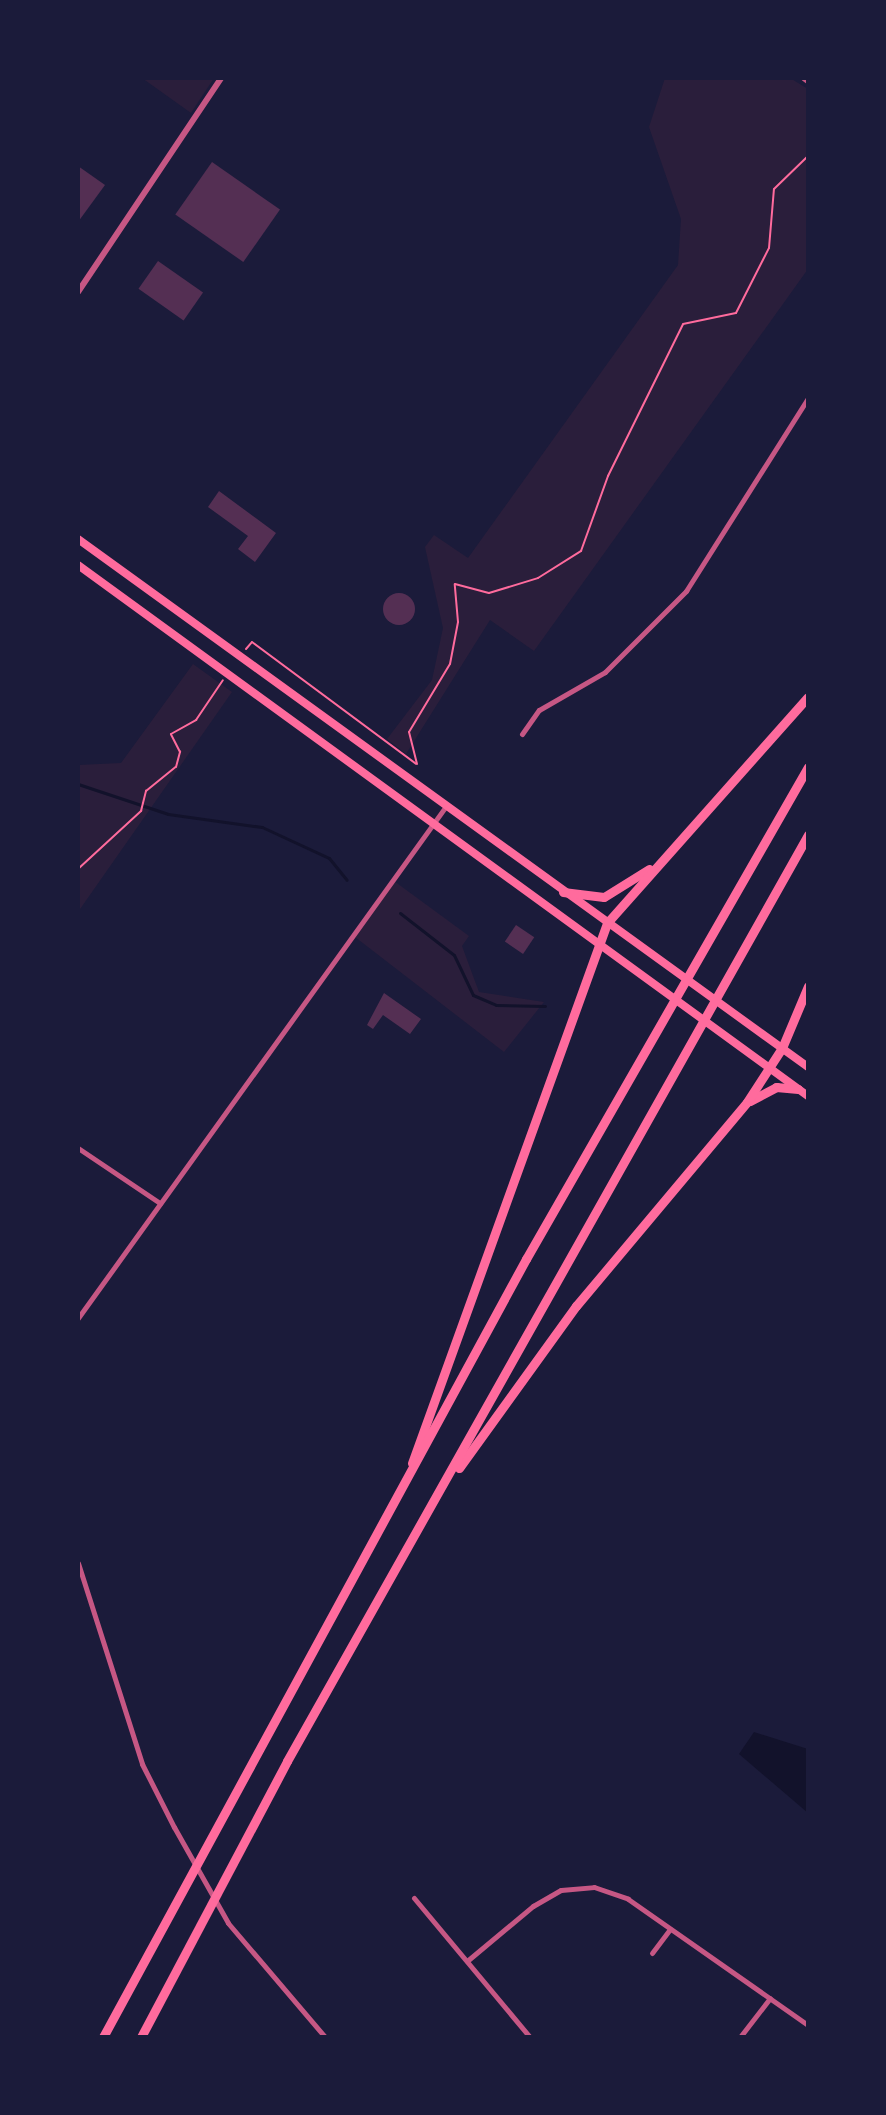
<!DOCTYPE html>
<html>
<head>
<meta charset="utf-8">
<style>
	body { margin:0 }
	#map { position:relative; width:886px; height:2115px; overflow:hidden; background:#1b1b3a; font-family:"Sofia Sans Condensed",sans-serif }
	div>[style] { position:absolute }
	.green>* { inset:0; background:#2a1e3b }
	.water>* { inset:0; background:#12122b }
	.stream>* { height:3px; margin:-1.5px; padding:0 1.5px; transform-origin:1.5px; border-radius:1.5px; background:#12122b }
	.building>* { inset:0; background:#542f53; transform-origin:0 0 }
	.round { border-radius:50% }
	.path>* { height:2px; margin:-1px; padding:0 1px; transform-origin:1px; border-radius:1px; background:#ff6b9d }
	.minor>* { height:5px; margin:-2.5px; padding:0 2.5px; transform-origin:2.5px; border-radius:2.5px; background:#c65784 }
	.tertiary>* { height:6px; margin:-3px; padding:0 3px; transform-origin:3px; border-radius:3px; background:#c65784 }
	.primary>* { height:8px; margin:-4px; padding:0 4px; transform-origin:4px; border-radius:4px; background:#ff6b9d }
	.motorway>* { height:9px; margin:-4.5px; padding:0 4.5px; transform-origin:4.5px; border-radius:4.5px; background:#ff6b9d }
	span { translate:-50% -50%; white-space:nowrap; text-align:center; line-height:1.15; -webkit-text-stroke:6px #1b1b3a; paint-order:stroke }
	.frame { position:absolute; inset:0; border:80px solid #1b1b3a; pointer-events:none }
</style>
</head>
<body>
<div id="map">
	<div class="green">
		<i style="clip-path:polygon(142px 78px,214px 78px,191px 113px)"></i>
		<i style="clip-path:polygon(665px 78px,790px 78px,808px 89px,808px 269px,534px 651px,490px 620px,406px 754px,387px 739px,432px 680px,443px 628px,425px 547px,434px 535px,468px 558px,678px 265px,681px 219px,649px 127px)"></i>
		<i style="clip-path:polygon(193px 664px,232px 692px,78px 912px,78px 765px,121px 763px)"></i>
		<i style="clip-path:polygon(394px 881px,469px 936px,462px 946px,479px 992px,544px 1002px,504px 1052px,355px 937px)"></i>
	</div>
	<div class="water">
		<i style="clip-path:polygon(754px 1732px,808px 1749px,808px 1813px,739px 1754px)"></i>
	</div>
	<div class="stream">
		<i style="left:78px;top:784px;width:95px;rotate:18.4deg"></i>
		<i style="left:168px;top:814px;width:95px;rotate:7.9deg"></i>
		<i style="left:262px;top:827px;width:74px;rotate:24.8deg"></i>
		<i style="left:329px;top:858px;width:28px;rotate:51deg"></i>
		<i style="left:400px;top:913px;width:68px;rotate:37.9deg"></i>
		<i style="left:454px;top:955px;width:44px;rotate:64.6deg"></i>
		<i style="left:473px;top:995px;width:25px;rotate:23deg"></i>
		<i style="left:496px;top:1005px;width:49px;rotate:1.2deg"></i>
	</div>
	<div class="building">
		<i style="left:212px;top:162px;width:83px;height:64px;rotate:35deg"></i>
		<i style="clip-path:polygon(78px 166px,105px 185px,78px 222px)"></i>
		<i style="left:158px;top:261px;width:55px;height:34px;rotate:35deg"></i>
		<i style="clip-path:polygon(219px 491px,276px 533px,255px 562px,238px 549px,248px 536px,208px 507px)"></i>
		<i class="round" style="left:383px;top:593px;width:32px;height:32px"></i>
		<i style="left:516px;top:925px;width:22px;height:20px;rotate:34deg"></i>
		<i style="clip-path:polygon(384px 993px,421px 1019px,410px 1034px,383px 1015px,373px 1029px,367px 1025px)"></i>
	</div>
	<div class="path">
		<i style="left:246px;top:649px;width:9px;rotate:-49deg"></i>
		<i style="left:252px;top:642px;width:204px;rotate:36.6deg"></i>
		<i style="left:417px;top:764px;width:33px;rotate:-104deg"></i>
		<i style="left:409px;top:732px;width:79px;rotate:-58.9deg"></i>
		<i style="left:450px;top:664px;width:43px;rotate:-79.2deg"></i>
		<i style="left:458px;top:622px;width:38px;rotate:-95deg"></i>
		<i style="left:455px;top:584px;width:35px;rotate:15deg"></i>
		<i style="left:489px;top:593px;width:51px;rotate:-17deg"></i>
		<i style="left:538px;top:578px;width:51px;rotate:-32.1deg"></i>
		<i style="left:581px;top:551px;width:80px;rotate:-70.2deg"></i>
		<i style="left:608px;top:476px;width:169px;rotate:-63.7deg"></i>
		<i style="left:683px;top:324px;width:54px;rotate:-11.7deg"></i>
		<i style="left:736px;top:313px;width:73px;rotate:-63.1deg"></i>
		<i style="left:769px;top:248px;width:59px;rotate:-85.2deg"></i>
		<i style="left:774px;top:189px;width:47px;rotate:-44.1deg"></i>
		<i style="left:78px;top:869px;width:86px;rotate:-42.6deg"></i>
		<i style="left:141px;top:811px;width:21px;rotate:-76deg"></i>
		<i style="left:146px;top:791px;width:38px;rotate:-39deg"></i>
		<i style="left:176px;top:767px;width:16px;rotate:-75deg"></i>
		<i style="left:180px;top:752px;width:20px;rotate:-117deg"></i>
		<i style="left:171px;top:734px;width:29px;rotate:-29deg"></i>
		<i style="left:196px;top:720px;width:48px;rotate:-56deg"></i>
	</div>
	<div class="minor">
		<i style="left:522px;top:734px;width:29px;rotate:-55deg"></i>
		<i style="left:539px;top:710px;width:76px;rotate:-29.9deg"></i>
		<i style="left:605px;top:672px;width:115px;rotate:-45deg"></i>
		<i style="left:686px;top:591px;width:228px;rotate:-57.7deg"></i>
		<i style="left:78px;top:1148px;width:99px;rotate:33.9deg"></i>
		<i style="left:78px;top:1318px;width:631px;rotate:-54.29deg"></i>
		<i style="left:78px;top:1563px;width:211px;rotate:72.3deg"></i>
		<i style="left:142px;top:1764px;width:71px;rotate:63.1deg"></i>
		<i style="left:174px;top:1827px;width:110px;rotate:60.6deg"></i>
		<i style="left:228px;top:1923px;width:150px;rotate:49.6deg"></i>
		<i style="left:414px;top:1898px;width:181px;rotate:50.2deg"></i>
		<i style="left:652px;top:1953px;width:30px;rotate:-53deg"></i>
		<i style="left:467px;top:1961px;width:86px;rotate:-39.8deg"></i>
		<i style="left:533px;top:1906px;width:32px;rotate:-30deg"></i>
		<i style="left:561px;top:1890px;width:33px;rotate:-5deg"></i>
		<i style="left:594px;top:1887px;width:36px;rotate:19deg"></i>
		<i style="left:628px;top:1899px;width:220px;rotate:35deg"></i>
		<i style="left:740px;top:2037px;width:49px;rotate:-52.4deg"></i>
	</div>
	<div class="tertiary">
		<i style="left:804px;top:78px;width:5px;rotate:37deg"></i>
		<i style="left:78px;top:292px;width:257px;rotate:-56.2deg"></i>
	</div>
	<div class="primary">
		<i style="left:78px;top:539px;width:901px;rotate:35.88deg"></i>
		<i style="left:78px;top:565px;width:903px;rotate:36.03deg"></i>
	</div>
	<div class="motorway">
		<i style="left:563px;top:892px;width:41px;rotate:7deg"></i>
		<i style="left:604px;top:897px;width:53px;rotate:-31.9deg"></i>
		<i style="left:750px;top:1101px;width:30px;rotate:-28deg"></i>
		<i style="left:776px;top:1087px;width:22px;rotate:5deg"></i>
		<i style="left:412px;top:1463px;width:574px;rotate:-70.14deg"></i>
		<i style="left:607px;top:923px;width:302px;rotate:-48.4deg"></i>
		<i style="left:459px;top:1468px;width:200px;rotate:-54.2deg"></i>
		<i style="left:576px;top:1306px;width:266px;rotate:-50deg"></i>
		<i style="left:747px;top:1102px;width:64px;rotate:-57.1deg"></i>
		<i style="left:782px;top:1048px;width:67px;rotate:-67.2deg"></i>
		<i style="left:103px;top:2037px;width:886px;rotate:-61.47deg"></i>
		<i style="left:526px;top:1259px;width:567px;rotate:-60.18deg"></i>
		<i style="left:141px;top:2037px;width:312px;rotate:-62.1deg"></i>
		<i style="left:287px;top:1761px;width:1063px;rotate:-60.64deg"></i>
	</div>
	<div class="frame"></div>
</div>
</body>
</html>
